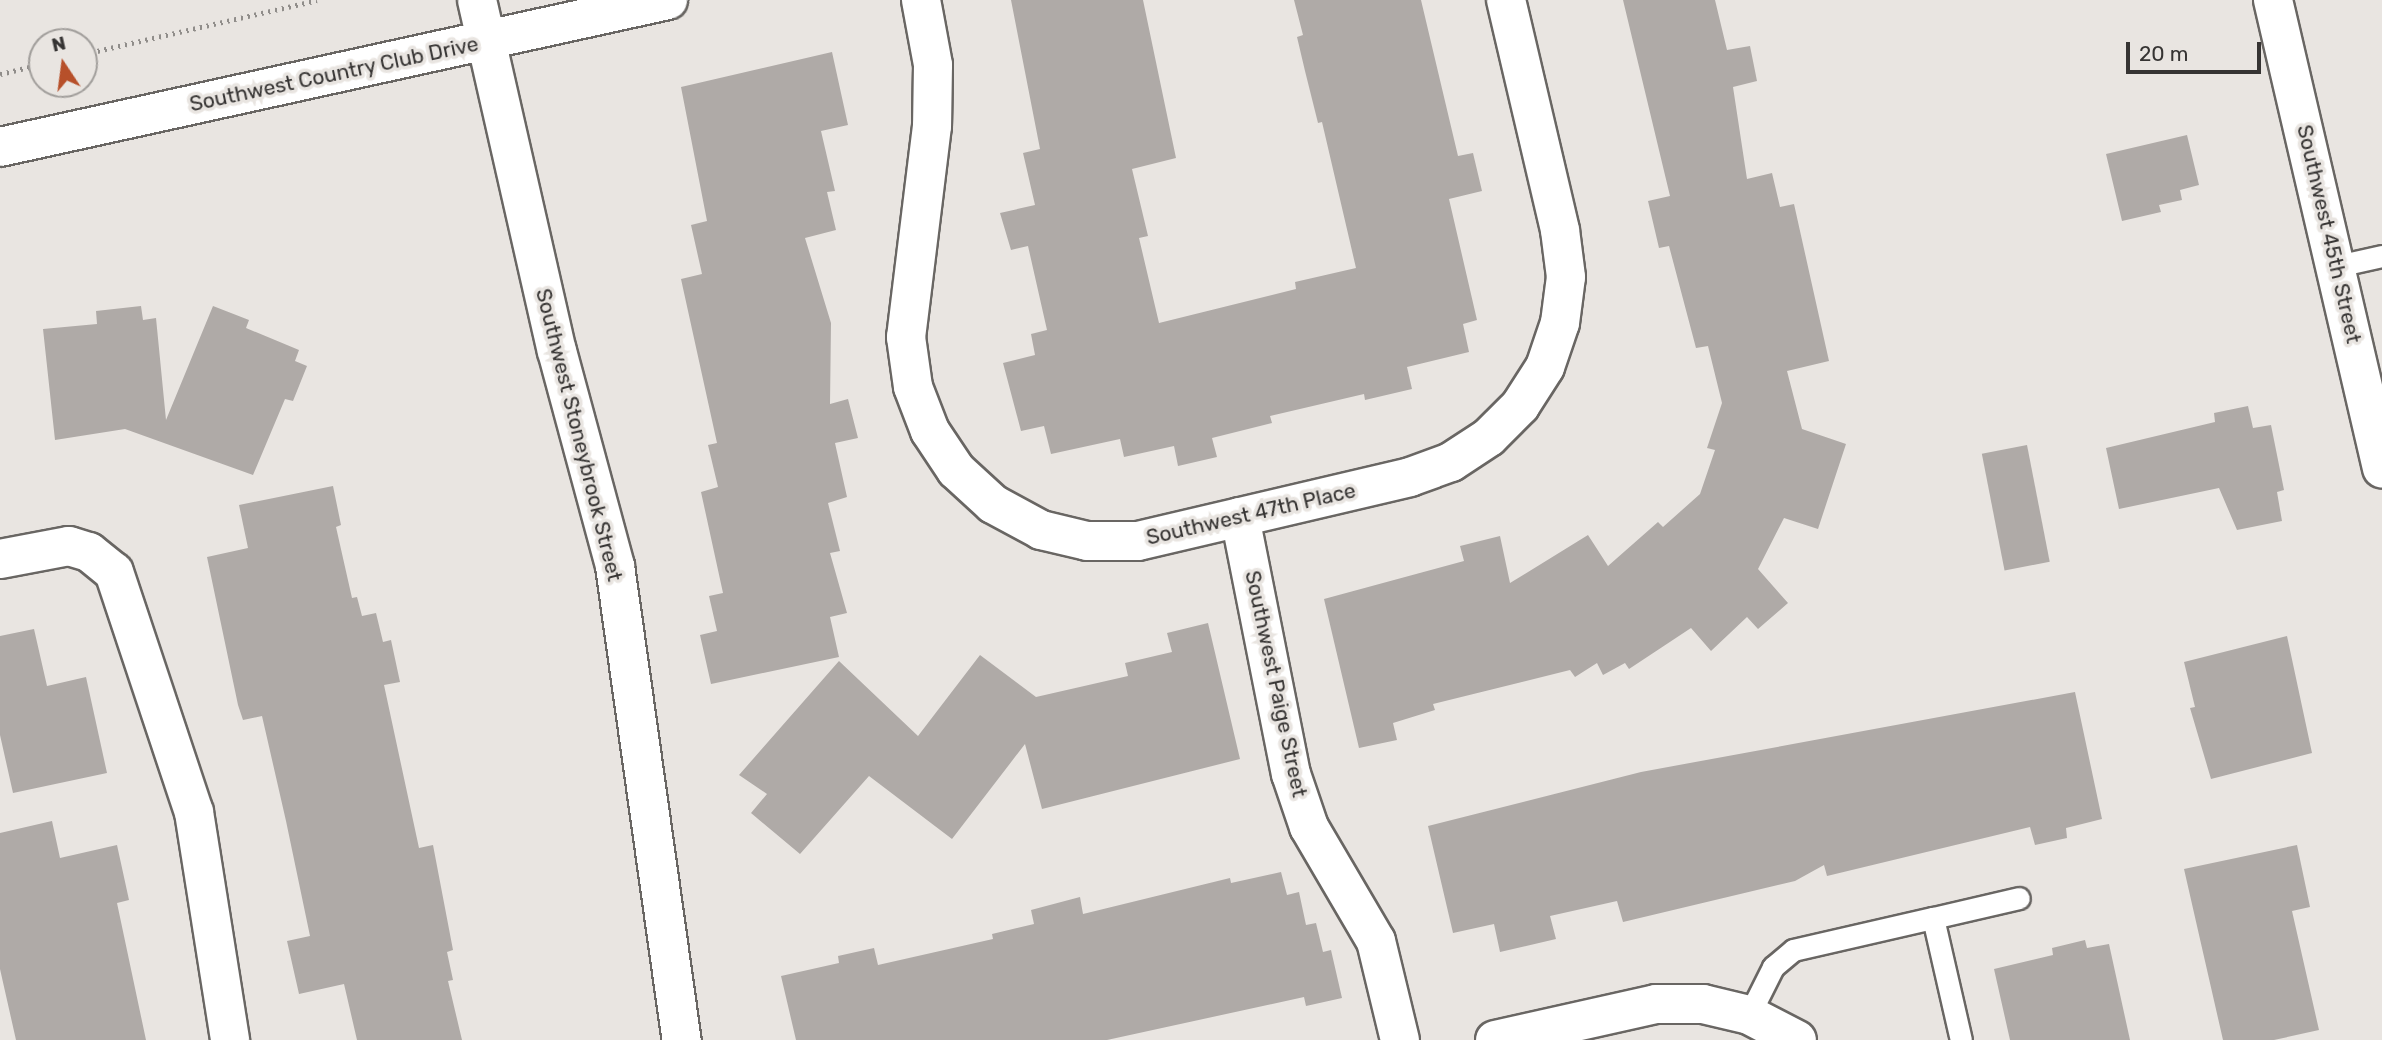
<!DOCTYPE html>
<html>
<head>
<meta charset="utf-8">
<style>
	body { margin:0 }
	#map { position:relative; width:2382px; height:1040px; overflow:hidden; background:#e9e5e1; font-family:Rubik,sans-serif }
	div>[style] { position:absolute }
	.building>* { inset:0; background:#afaaa7; transform-origin:0 0 }
	.path>* { height:4.5px; margin-top:-2.25px; transform-origin:0; background:repeating-linear-gradient(90deg,#908d8a 0 2px,transparent 0 7px) }
	.roads { filter:drop-shadow(2px 0 #696663) drop-shadow(-2px 0 #696663) drop-shadow(0 2px #696663) drop-shadow(0 -2px #696663) }
	.lane>* { height:21px; margin:-10.5px; padding:0 10.5px; transform-origin:10.5px; border-radius:10.5px; background:#fff }
	.street>* { height:38px; margin:-19px; padding:0 19px; transform-origin:19px; border-radius:19px; background:#fff }
	.secondary>* { height:38px; margin:-19px; padding:0 19px; transform-origin:19px; border-radius:19px; background:#fff }
	span { translate:-50% -50%; white-space:nowrap; text-align:center; line-height:1.15; -webkit-text-stroke:7px #e9e5e1; paint-order:stroke }
	.street-label { font-size:21px; color:#363433 }
	.north { position:absolute; left:28px; top:28px; width:70px; height:70px; box-sizing:border-box; background:#e9e5e1; border:2px solid #a19e9b; border-radius:50%; rotate:347deg; font-size:19px; font-weight:700; line-height:28px; text-align:center; color:#363433 }
	.north::after { content:''; display:block; margin:auto; width:24px; height:32px; background:#b7502a; clip-path:polygon(50% 0,100% 100%,50% 72%,0 100%) }
	.scale { position:absolute; left:2126px; top:42px; width:135px; height:32px; box-sizing:border-box; border:4px solid #363433; border-top:0; padding-left:9px; font-size:21px; line-height:24px; white-space:nowrap; color:#363433; -webkit-text-stroke:5px #e9e5e1; paint-order:stroke }
</style>
</head>
<body>
<div id="map">
	<div class="building">
		<i style="clip-path:polygon(1011px 0,1143px 0,1176px 158px,1132px 169px,1148px 236px,1139px 238px,1159px 323px,1296px 289px,1295px 282px,1356px 268px,1322px 122px,1318px 123px,1305px 71px,1297px 37px,1303px 35px,1294px 0,1421px 0,1458px 156px,1473px 153px,1482px 191px,1449px 199px,1477px 320px,1463px 324px,1469px 352px,1407px 367px,1412px 389px,1365px 400px,1364px 394px,1270px 416px,1272px 423px,1212px 438px,1217px 457px,1178px 466px,1174px 446px,1124px 457px,1120px 439px,1051px 454px,1044px 426px,1021px 431px,1003px 363px,1035px 355px,1031px 334px,1047px 330px,1028px 246px,1011px 250px,1000px 213px,1035px 205px,1023px 153px,1040px 149px)"></i>
		<i style="clip-path:polygon(1623px 0,1715px 0,1727px 50px,1750px 46px,1757px 81px,1733px 87px,1747px 179px,1772px 173px,1780px 207px,1794px 204px,1829px 361px,1787px 371px,1802px 429px,1846px 444px,1818px 529px,1784px 518px,1758px 569px,1788px 603px,1758px 629px,1747px 617px,1711px 651px,1691px 628px,1629px 669px,1625px 663px,1603px 675px,1597px 663px,1575px 677px,1570px 670px,1433px 704px,1435px 710px,1393px 723px,1397px 740px,1359px 748px,1324px 599px,1464px 561px,1460px 546px,1500px 536px,1510px 583px,1588px 535px,1608px 566px,1658px 522px,1663px 527px,1700px 494px,1715px 450px,1707px 448px,1722px 403px,1708px 346px,1696px 348px,1669px 246px,1659px 248px,1648px 201px,1670px 196px)"></i>
		<i style="clip-path:polygon(832px 52px,848px 125px,821px 131px,835px 191px,827px 192px,836px 230px,805px 238px,831px 323px,830px 404px,848px 399px,858px 438px,835px 443px,847px 497px,828px 503px,840px 551px,830px 553px,847px 613px,830px 617px,839px 657px,711px 684px,700px 635px,717px 631px,709px 596px,723px 593px,701px 492px,718px 487px,708px 445px,717px 443px,681px 279px,702px 274px,691px 225px,707px 221px,681px 87px)"></i>
		<i style="clip-path:polygon(2187px 135px,2199px 185px,2180px 190px,2182px 200px,2159px 205px,2161px 212px,2122px 221px,2106px 154px)"></i>
		<i style="clip-path:polygon(141px 306px,143px 320px,156px 318px,166px 420px,213px 306px,249px 320px,246px 328px,299px 350px,295px 361px,307px 366px,293px 401px,285px 399px,253px 475px,125px 429px,55px 440px,43px 329px,97px 324px,96px 311px)"></i>
		<i style="clip-path:polygon(2248px 406px,2253px 428px,2271px 425px,2284px 490px,2277px 492px,2282px 521px,2237px 530px,2219px 488px,2119px 509px,2106px 448px,2215px 422px,2214px 413px)"></i>
		<i style="left:2027px;top:445px;width:119px;height:46px;rotate:79deg"></i>
		<i style="clip-path:polygon(333px 486px,341px 525px,336px 527px,352px 598px,357px 597px,362px 616px,376px 613px,383px 642px,391px 640px,400px 682px,384px 685px,419px 848px,433px 845px,453px 950px,447px 952px,453px 980px,448px 981px,462px 1040px,357px 1040px,344px 984px,299px 994px,287px 941px,310px 936px,286px 821px,262px 716px,243px 720px,238px 705px,207px 557px,248px 548px,239px 505px)"></i>
		<i style="clip-path:polygon(1208px 623px,1240px 759px,1042px 809px,1025px 744px,952px 839px,869px 776px,800px 854px,751px 813px,767px 794px,739px 775px,839px 661px,918px 736px,980px 655px,1036px 697px,1128px 676px,1125px 663px,1172px 652px,1167px 633px)"></i>
		<i style="clip-path:polygon(34px 629px,47px 686px,86px 677px,107px 773px,13px 793px,0 735px,0 636px)"></i>
		<i style="clip-path:polygon(2287px 636px,2312px 753px,2211px 779px,2190px 708px,2195px 707px,2184px 662px)"></i>
		<i style="clip-path:polygon(2075px 692px,2102px 819px,2066px 828px,2067px 838px,2035px 845px,2030px 827px,1827px 876px,1824px 865px,1795px 881px,1623px 922px,1617px 901px,1550px 916px,1556px 939px,1500px 952px,1494px 924px,1453px 933px,1428px 826px,1641px 772px)"></i>
		<i style="clip-path:polygon(52px 821px,60px 858px,117px 845px,129px 900px,117px 903px,146px 1040px,16px 1040px,0 969px,0 833px)"></i>
		<i style="clip-path:polygon(2297px 845px,2310px 907px,2292px 911px,2319px 1030px,2274px 1040px,2223px 1040px,2184px 869px)"></i>
		<i style="clip-path:polygon(1281px 872px,1287px 895px,1299px 892px,1306px 925px,1316px 923px,1323px 952px,1331px 950px,1342px 998px,1306px 1006px,1304px 997px,1107px 1040px,796px 1040px,781px 976px,839px 963px,838px 956px,874px 948px,878px 965px,993px 939px,992px 934px,1034px 924px,1031px 910px,1080px 897px,1083px 914px,1230px 878px,1231px 883px)"></i>
		<i style="clip-path:polygon(2085px 940px,2087px 948px,2109px 944px,2130px 1040px,2010px 1040px,1994px 969px,2053px 955px,2052px 948px)"></i>
	</div>
	<div class="path">
		<i style="left:84px;top:54px;width:239px;rotate:-13deg"></i>
		<i style="left:0;top:74px;width:43px;rotate:-13.4deg"></i>
	</div>
	<div class="roads">
		<div class="lane">
			<i style="left:2337px;top:266px;width:46px;rotate:-12.5deg"></i>
			<i style="left:1933px;top:918px;width:88px;rotate:-13.1deg"></i>
			<i style="left:1749px;top:1015px;width:54px;rotate:-63.4deg"></i>
			<i style="left:1773px;top:967px;width:26px;rotate:-40deg"></i>
			<i style="left:1793px;top:950px;width:144px;rotate:-12.9deg"></i>
			<i style="left:1933px;top:918px;width:125px;rotate:77.1deg"></i>
		</div>
		<div class="street">
			<i style="left:477px;top:0;width:360px;rotate:77.2deg"></i>
			<i style="left:557px;top:351px;width:223px;rotate:74.9deg"></i>
			<i style="left:615px;top:566px;width:479px;rotate:82deg"></i>
			<i style="left:921px;top:0;width:66px;rotate:79.5deg"></i>
			<i style="left:933px;top:65px;width:61px;rotate:90.9deg"></i>
			<i style="left:932px;top:126px;width:213px;rotate:97deg"></i>
			<i style="left:906px;top:337px;width:50px;rotate:82deg"></i>
			<i style="left:913px;top:387px;width:47px;rotate:68.9deg"></i>
			<i style="left:930px;top:431px;width:47px;rotate:56.3deg"></i>
			<i style="left:956px;top:470px;width:50px;rotate:42.6deg"></i>
			<i style="left:993px;top:504px;width:55px;rotate:28.4deg"></i>
			<i style="left:1041px;top:530px;width:47px;rotate:13.4deg"></i>
			<i style="left:1087px;top:541px;width:51px"></i>
			<i style="left:1138px;top:541px;width:279px;rotate:-13.2deg"></i>
			<i style="left:1410px;top:477px;width:44px;rotate:-20.1deg"></i>
			<i style="left:1451px;top:462px;width:45px;rotate:-33.3deg"></i>
			<i style="left:1489px;top:437px;width:44px;rotate:-45deg"></i>
			<i style="left:1520px;top:406px;width:46px;rotate:-57.3deg"></i>
			<i style="left:1545px;top:367px;width:46px;rotate:-71.2deg"></i>
			<i style="left:1560px;top:323px;width:46px;rotate:-82.6deg"></i>
			<i style="left:1566px;top:277px;width:47px;rotate:-97.3deg"></i>
			<i style="left:1560px;top:230px;width:236px;rotate:-103.2deg"></i>
			<i style="left:1240px;top:517px;width:262px;rotate:78.8deg"></i>
			<i style="left:1291px;top:774px;width:56px;rotate:71.2deg"></i>
			<i style="left:1309px;top:827px;width:132px;rotate:59.6deg"></i>
			<i style="left:1376px;top:941px;width:102px;rotate:76.4deg"></i>
			<i style="left:0;top:559px;width:70px;rotate:-10.7deg"></i>
			<i style="left:69px;top:546px;width:21px;rotate:17deg"></i>
			<i style="left:89px;top:552px;width:32px;rotate:39deg"></i>
			<i style="left:114px;top:572px;width:253px;rotate:71.6deg"></i>
			<i style="left:194px;top:812px;width:231px;rotate:81deg"></i>
			<i style="left:1495px;top:1040px;width:165px;rotate:-12.6deg"></i>
			<i style="left:1656px;top:1004px;width:47px"></i>
			<i style="left:1703px;top:1004px;width:47px;rotate:13.4deg"></i>
			<i style="left:1749px;top:1015px;width:54px;rotate:27.5deg"></i>
		</div>
		<div class="secondary">
			<i style="left:2273px;top:0;width:481px;rotate:76.9deg"></i>
			<i style="left:0;top:147px;width:684px;rotate:-12.41deg"></i>
		</div>
	</div>
	<div class="street-label">
		<span style="left:334px;top:74px;rotate:-12deg">Southwest Country Club Drive</span>
		<span style="left:2329px;top:234px;rotate:77deg">Southwest 45th Street</span>
		<span style="left:579px;top:435px;rotate:76deg">Southwest Stoneybrook Street</span>
		<span style="left:1251px;top:514px;rotate:-13deg">Southwest 47th Place</span>
		<span style="left:1276px;top:684px;rotate:78deg">Southwest Paige Street</span>
	</div>
	<div class="north">N</div>
	<div class="scale">20 m</div>
</div>
</body>
</html>
